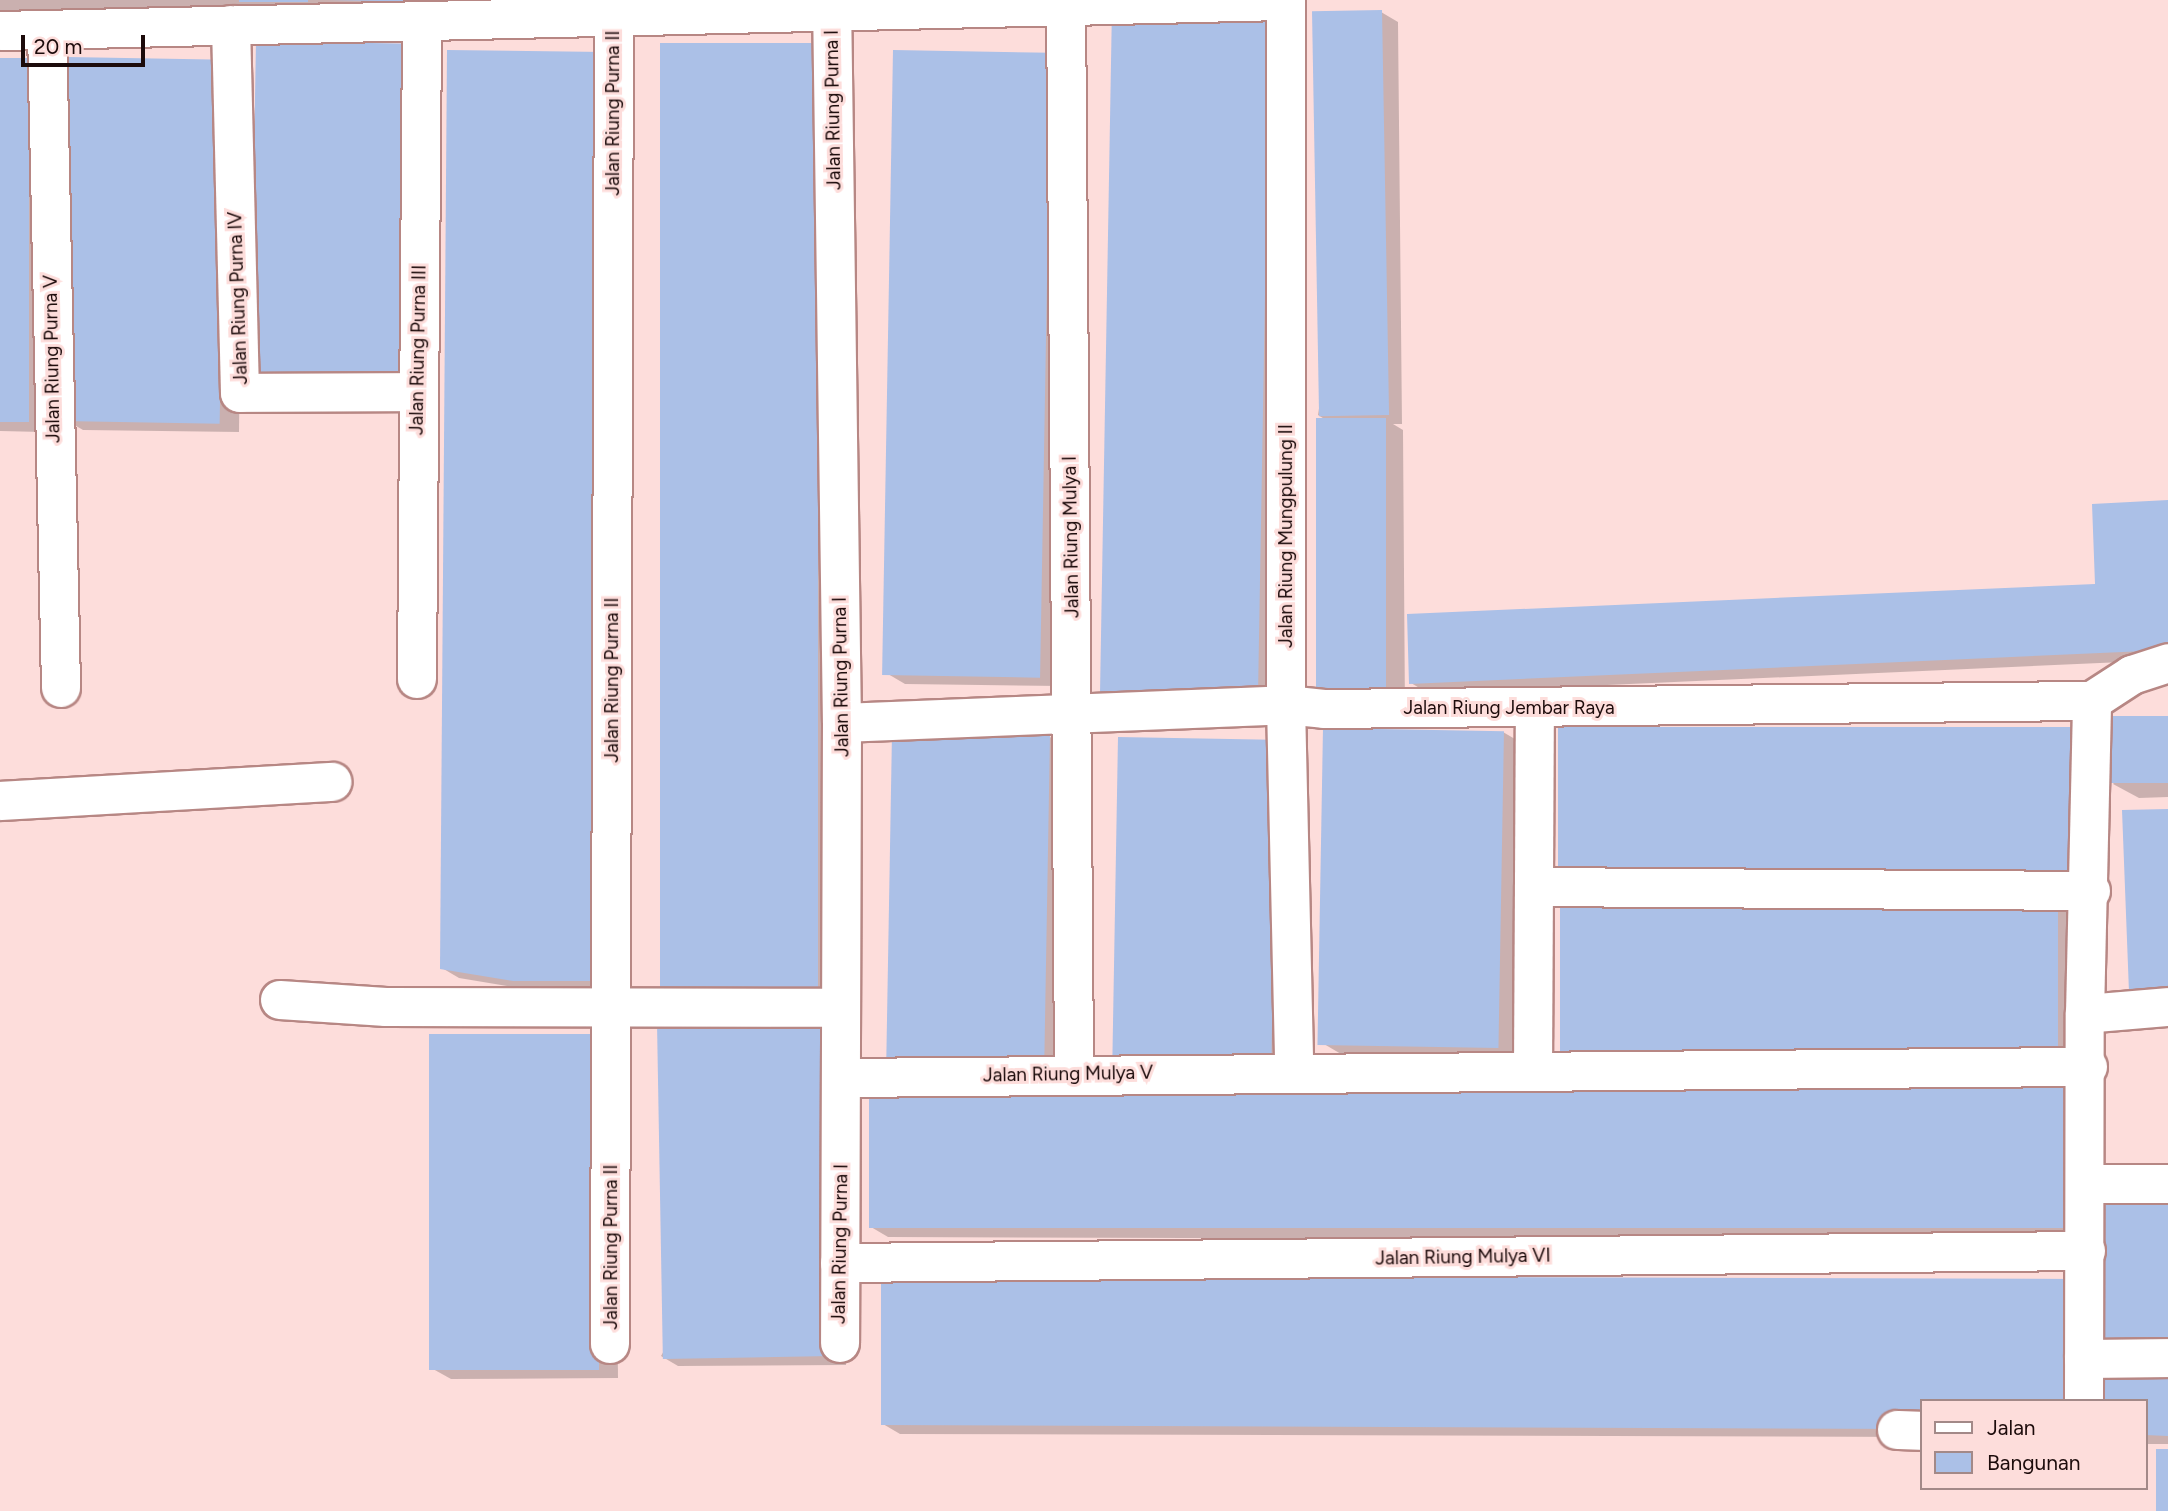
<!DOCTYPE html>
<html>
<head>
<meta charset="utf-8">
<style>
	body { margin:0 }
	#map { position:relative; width:2168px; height:1511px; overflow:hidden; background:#fddddb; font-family:Figtree,sans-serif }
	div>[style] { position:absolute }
	.shadow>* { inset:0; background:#0003 }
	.building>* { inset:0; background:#abc0e7; transform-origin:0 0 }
	.roads { filter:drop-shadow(2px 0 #b78784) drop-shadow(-2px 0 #b78784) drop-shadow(0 2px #b78784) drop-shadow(0 -2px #b78784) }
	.minor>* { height:38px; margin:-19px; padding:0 19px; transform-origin:19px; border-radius:19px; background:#fff }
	span { translate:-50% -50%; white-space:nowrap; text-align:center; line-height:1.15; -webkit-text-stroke:6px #fddddb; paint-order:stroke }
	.street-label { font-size:19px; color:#1c0b0b }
	.legend { position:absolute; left:1920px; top:1399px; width:228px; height:91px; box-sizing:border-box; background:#fddddb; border:2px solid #a38988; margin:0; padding:9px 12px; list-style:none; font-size:21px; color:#1c0b0b }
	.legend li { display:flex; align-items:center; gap:14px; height:35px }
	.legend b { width:35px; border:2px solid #a38988 }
	.scale { position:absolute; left:21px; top:35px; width:124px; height:32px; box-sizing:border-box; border:4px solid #1c0b0b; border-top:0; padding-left:9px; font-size:21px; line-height:24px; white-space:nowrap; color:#1c0b0b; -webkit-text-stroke:5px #fddddb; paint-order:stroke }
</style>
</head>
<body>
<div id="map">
	<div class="shadow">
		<i style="clip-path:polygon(0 0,812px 0,812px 13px,0 11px)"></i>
		<i style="clip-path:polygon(1381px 12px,1398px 22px,1402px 424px,1393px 424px,1403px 430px,1405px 712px,1338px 712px,1326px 420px,1318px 415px)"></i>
		<i style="clip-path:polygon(1287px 20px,1280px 707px,1124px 705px)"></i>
		<i style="clip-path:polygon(817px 46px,833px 1016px,677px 1014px)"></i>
		<i style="clip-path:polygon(449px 52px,620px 995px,532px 990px,459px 978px,442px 968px)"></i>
		<i style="clip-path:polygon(1051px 54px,1061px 686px,905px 684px,888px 674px)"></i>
		<i style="clip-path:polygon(0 60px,29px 60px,42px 432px,0 431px)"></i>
		<i style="clip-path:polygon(243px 71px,239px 432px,83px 430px,66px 420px)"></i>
		<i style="clip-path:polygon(2168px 502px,2168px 660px,1428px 693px,1411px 683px,2097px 585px)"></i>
		<i style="clip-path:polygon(2168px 718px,2168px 797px,2139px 798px,2113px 784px)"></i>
		<i style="clip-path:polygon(1503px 732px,1520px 742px,1519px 1055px,1341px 1054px,1324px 1044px)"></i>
		<i style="clip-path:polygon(1050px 737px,1067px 747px,1063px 1068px,908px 1066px,890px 1056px)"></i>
		<i style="clip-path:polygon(1276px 741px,1290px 1071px,1134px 1070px)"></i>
		<i style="clip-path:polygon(2057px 904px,2074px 914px,2074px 1062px,1579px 1060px,1562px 1050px)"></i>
		<i style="clip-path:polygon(843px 1032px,846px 1365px,678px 1366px,661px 1356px)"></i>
		<i style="clip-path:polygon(615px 1046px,618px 1378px,451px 1379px,433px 1369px)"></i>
		<i style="clip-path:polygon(2067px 1083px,2084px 1241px,888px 1237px,871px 1227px)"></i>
		<i style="clip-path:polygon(2168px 1365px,2168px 1444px,2145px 1444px,2145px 1401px)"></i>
		<i style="clip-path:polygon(1921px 1401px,1921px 1437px,900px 1434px,883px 1424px)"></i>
	</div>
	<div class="building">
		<i style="left:239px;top:0;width:69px;height:2px"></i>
		<i style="clip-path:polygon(328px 0,796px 0,480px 3px)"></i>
		<i style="left:1112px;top:6px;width:158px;height:691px;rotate:1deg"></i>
		<i style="left:1382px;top:10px;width:405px;height:70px;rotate:89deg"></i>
		<i style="left:256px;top:41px;width:158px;height:345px;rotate:1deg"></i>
		<i style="left:660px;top:43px;width:158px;height:957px"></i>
		<i style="clip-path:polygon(447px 50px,605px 52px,595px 981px,513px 981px,440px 969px)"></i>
		<i style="left:893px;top:50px;width:158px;height:625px;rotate:1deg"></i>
		<i style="left:68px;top:57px;width:158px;height:364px;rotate:1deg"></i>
		<i style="left:0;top:58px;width:29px;height:364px"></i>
		<i style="left:1316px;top:418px;width:70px;height:285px"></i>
		<i style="clip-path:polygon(2168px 500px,2168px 650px,1409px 684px,1407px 614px,2095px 584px,2092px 504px)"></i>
		<i style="left:2168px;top:716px;width:67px;height:59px;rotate:90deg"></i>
		<i style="left:1558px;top:727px;width:528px;height:151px"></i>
		<i style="left:1323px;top:728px;width:181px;height:317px;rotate:1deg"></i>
		<i style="left:892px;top:733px;width:158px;height:324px;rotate:1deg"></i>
		<i style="left:1118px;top:737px;width:159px;height:324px;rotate:1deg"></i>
		<i style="clip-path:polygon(2168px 809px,2168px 991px,2129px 992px,2122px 810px)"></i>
		<i style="left:1560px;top:901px;width:498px;height:150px"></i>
		<i style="left:826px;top:1021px;width:335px;height:169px;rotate:89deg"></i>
		<i style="left:599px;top:1034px;width:336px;height:170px;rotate:90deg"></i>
		<i style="left:869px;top:1078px;width:1198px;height:150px"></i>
		<i style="left:2105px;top:1199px;width:63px;height:150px"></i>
		<i style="clip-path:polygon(881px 1275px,2079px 1279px,2079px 1401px,1921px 1401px,1921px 1429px,881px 1425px)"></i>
		<i style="clip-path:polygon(2099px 1362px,2168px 1363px,2168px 1436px,2145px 1435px,2145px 1401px,2099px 1401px)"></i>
		<i style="left:2156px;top:1449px;width:12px;height:62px"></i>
	</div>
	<div class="roads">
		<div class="minor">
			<i style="left:832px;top:0;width:723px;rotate:89.21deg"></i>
			<i style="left:842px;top:723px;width:620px;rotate:90.18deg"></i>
			<i style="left:1066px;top:0;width:1074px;rotate:89.57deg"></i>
			<i style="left:1286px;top:0;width:705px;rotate:90deg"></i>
			<i style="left:1286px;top:705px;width:366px;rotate:88.7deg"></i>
			<i style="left:231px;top:25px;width:368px;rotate:88.6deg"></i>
			<i style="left:240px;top:393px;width:177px;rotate:-0.3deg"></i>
			<i style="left:47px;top:30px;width:658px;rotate:88.78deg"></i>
			<i style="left:0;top:31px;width:1286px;rotate:-1.34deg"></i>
			<i style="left:417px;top:679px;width:658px;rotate:-89.56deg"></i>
			<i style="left:842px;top:723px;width:444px;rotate:-2.3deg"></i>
			<i style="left:1286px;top:705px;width:38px;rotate:6deg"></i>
			<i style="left:1324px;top:709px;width:768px;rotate:-0.6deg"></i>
			<i style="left:2092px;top:701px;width:48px;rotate:-33deg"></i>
			<i style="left:2132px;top:675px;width:38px;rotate:-18deg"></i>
			<i style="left:0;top:801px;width:333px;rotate:-3.3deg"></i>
			<i style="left:1534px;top:887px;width:557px;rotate:0.41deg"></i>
			<i style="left:280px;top:1000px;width:106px;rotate:3.8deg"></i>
			<i style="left:386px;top:1007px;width:455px;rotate:0.1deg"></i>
			<i style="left:2085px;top:1014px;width:83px;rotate:-4.8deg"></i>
			<i style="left:1533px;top:1070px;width:362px;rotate:-89.7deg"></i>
			<i style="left:842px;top:1078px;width:1246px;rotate:-0.51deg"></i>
			<i style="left:2087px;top:1184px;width:81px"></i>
			<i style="left:840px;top:1263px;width:1246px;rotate:-0.55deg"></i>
			<i style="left:610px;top:1344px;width:1327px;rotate:-89.83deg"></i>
			<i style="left:2084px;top:1359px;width:84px;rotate:-0.7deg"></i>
			<i style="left:2084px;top:1401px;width:387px;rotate:-89.9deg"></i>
			<i style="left:2085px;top:1014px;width:313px;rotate:-88.7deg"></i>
			<i style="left:1897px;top:1430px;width:24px;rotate:2deg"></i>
		</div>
	</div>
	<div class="street-label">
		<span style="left:833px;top:110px;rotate:-91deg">Jalan Riung Purna I</span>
		<span style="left:613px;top:113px;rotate:-90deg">Jalan Riung Purna II</span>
		<span style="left:238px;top:298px;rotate:-92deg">Jalan Riung Purna IV</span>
		<span style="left:418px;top:350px;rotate:-89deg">Jalan Riung Purna III</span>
		<span style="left:52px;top:359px;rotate:-91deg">Jalan Riung Purna V</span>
		<span style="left:1286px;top:536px;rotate:-90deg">Jalan Riung Mungpulung II</span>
		<span style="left:1071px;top:537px;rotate:-91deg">Jalan Riung Mulya I</span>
		<span style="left:841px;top:677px;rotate:-91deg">Jalan Riung Purna I</span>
		<span style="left:612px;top:680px;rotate:-90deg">Jalan Riung Purna II</span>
		<span style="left:1509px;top:708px">Jalan Riung Jembar Raya</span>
		<span style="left:1068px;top:1074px;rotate:-1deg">Jalan Riung Mulya V</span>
		<span style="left:840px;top:1244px;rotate:-89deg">Jalan Riung Purna I</span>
		<span style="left:611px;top:1247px;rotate:-90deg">Jalan Riung Purna II</span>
		<span style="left:1463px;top:1257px;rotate:-1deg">Jalan Riung Mulya VI</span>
	</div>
	<ul class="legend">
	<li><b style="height:9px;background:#fff"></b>Jalan</li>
	<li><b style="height:19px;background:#abc0e7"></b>Bangunan</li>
	</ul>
	<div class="scale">20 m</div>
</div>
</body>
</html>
